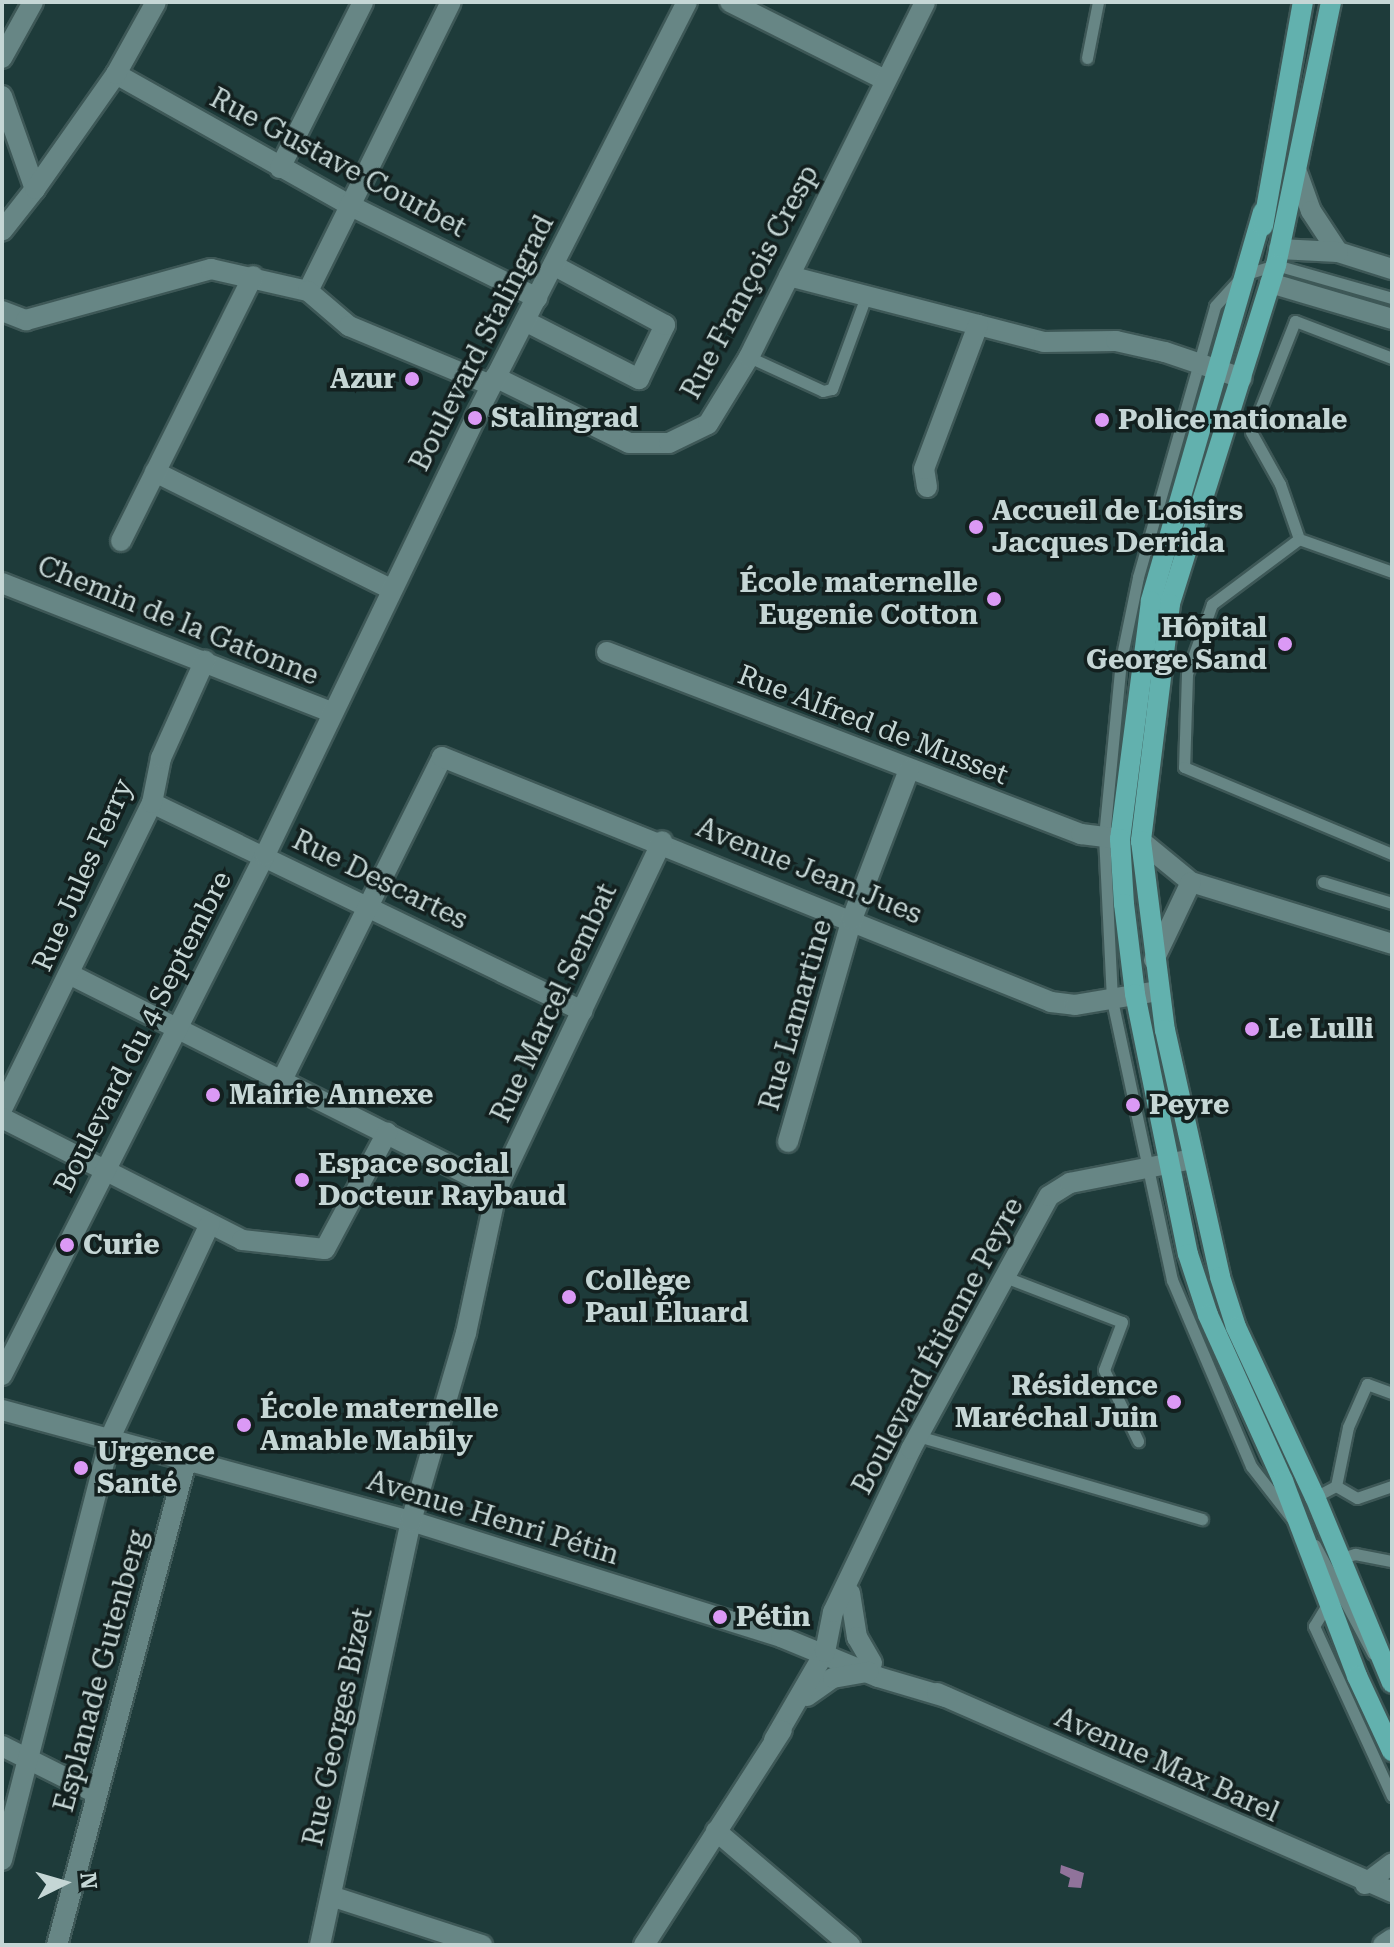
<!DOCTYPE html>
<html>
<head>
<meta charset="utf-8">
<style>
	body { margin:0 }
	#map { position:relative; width:1394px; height:1947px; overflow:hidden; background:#1e3b3a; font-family:"Roboto Serif",serif }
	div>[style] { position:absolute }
	.water>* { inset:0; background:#90739b }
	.roads { filter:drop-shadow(2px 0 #3e5857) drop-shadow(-2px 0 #3e5857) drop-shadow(0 2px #3e5857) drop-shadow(0 -2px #3e5857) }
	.service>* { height:11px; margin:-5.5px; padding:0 5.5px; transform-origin:5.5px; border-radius:5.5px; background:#678685 }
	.minor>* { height:20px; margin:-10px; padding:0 10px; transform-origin:10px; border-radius:10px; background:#678685 }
	.tertiary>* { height:20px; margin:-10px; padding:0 10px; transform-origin:10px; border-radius:10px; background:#678685 }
	.primary>* { height:20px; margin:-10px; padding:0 10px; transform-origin:10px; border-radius:10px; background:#62b1ae }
	.dots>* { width:22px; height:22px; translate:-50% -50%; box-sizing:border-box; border:4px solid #13201f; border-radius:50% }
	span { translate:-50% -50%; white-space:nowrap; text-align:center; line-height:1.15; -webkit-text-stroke:7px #13201f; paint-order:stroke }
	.street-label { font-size:28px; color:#c5d6d5 }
	.poi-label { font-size:28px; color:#c5d6d5; font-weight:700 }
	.right { translate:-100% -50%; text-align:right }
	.left { translate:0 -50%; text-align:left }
	.frame { position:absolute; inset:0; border:4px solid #c5d6d5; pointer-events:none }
	.north { position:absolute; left:24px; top:1843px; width:80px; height:80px; -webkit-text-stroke:6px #13201f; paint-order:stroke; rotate:85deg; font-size:22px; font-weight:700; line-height:32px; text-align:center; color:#c5d6d5 }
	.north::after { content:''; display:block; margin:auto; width:28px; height:36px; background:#c5d6d5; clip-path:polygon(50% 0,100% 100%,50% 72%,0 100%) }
</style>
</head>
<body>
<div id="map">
	<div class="water">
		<i style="clip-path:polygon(1061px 1865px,1084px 1873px,1081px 1888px,1068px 1887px,1070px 1878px,1060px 1873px)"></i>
	</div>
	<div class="roads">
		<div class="service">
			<i style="left:1087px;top:58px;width:57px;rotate:-78.9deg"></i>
			<i style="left:749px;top:357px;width:81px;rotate:24.7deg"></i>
			<i style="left:823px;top:391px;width:9px;rotate:-13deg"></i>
			<i style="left:832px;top:389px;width:99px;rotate:-69.9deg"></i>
			<i style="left:1392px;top:358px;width:104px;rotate:-159.1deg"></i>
			<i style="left:1295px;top:321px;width:119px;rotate:111.6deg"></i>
			<i style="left:1251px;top:432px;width:60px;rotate:60.9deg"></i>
			<i style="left:1280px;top:484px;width:58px;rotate:70.9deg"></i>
			<i style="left:1299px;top:539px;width:99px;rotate:19.5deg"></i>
			<i style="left:1299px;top:539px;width:109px;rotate:143.2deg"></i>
			<i style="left:1212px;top:604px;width:74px;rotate:109.7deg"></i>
			<i style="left:1187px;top:674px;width:93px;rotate:91.8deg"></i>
			<i style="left:1184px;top:767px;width:225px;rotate:22.7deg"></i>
			<i style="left:1323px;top:882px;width:72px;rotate:16.9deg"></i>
			<i style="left:1005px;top:1277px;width:125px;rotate:21deg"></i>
			<i style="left:1122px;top:1322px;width:51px;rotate:110.6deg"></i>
			<i style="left:1104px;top:1370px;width:79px;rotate:64.4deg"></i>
			<i style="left:918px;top:1436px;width:296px;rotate:16.3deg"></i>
			<i style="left:1336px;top:1486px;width:24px;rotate:30deg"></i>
			<i style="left:1357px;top:1498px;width:37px;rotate:-19deg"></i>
			<i style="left:1315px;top:1497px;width:24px;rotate:-28deg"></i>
			<i style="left:1336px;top:1486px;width:60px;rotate:-78.5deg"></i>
			<i style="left:1348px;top:1427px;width:47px;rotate:-66.2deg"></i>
			<i style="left:1367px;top:1384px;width:27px;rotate:20deg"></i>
			<i style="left:1293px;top:1520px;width:68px;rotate:-127.9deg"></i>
			<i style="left:1251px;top:1466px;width:202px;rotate:-113deg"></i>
			<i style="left:1172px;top:1280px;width:287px;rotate:-102.1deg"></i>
			<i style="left:1112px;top:999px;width:162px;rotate:-92.8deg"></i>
			<i style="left:1104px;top:837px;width:178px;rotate:-84.5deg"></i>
			<i style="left:1121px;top:660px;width:85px;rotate:-78.4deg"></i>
			<i style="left:1138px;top:577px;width:282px;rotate:-74.1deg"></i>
			<i style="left:1215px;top:306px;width:42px;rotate:-47.9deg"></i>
			<i style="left:1243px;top:275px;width:34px;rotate:-17deg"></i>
			<i style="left:1276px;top:265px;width:121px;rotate:15.9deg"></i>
			<i style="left:1315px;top:1545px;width:123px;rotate:62deg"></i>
			<i style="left:1341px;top:1558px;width:15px;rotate:-16deg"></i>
			<i style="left:1355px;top:1554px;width:38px;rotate:11deg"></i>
			<i style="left:1328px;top:1603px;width:27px;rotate:121deg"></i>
			<i style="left:1314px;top:1626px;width:187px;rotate:65.4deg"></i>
		</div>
		<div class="minor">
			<i style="left:730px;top:2px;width:174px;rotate:26.7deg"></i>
			<i style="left:2px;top:58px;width:64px;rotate:-61deg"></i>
			<i style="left:116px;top:74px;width:267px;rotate:29.3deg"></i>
			<i style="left:349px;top:205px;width:210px;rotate:26.3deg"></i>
			<i style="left:2px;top:96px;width:99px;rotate:70.5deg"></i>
			<i style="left:35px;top:189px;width:53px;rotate:128.2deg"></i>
			<i style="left:280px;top:168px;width:186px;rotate:-63.4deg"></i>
			<i style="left:1297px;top:172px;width:41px;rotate:70.3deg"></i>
			<i style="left:1311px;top:211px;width:49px;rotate:56.6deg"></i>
			<i style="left:1338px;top:252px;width:57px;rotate:17.5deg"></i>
			<i style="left:35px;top:189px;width:141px;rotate:-54.8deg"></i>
			<i style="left:116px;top:74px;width:82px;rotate:-60.9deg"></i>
			<i style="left:1279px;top:249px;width:59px;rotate:2.9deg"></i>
			<i style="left:789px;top:276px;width:263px;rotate:14.5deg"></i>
			<i style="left:1044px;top:342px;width:72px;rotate:-0.8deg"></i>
			<i style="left:1116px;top:341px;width:50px;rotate:12.7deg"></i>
			<i style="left:1165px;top:352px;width:81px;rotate:18.7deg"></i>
			<i style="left:1270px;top:283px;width:127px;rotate:16.4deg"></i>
			<i style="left:308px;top:291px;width:322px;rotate:-63.7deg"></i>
			<i style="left:2px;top:311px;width:26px;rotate:21deg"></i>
			<i style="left:26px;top:320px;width:192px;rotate:-15.4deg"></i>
			<i style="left:211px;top:269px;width:99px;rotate:12.8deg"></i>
			<i style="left:308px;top:291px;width:54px;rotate:40.5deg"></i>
			<i style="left:349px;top:326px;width:154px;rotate:22.6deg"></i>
			<i style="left:525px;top:321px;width:128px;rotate:27deg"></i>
			<i style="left:639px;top:379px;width:60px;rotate:-64.3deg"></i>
			<i style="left:665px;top:325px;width:127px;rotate:-151.8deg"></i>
			<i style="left:495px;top:377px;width:149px;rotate:26.2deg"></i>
			<i style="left:629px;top:443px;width:40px"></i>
			<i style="left:669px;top:443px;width:43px;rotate:-26deg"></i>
			<i style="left:708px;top:424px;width:79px;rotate:-58.5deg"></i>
			<i style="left:749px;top:357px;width:396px;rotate:-63.6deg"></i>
			<i style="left:155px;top:472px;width:263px;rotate:26.4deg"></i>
			<i style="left:927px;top:487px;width:18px;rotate:-99deg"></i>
			<i style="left:924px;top:469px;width:154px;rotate:-69.4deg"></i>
			<i style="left:121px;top:541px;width:296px;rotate:-63.5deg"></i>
			<i style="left:2px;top:583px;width:354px;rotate:21.4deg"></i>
			<i style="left:607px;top:652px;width:508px;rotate:21.01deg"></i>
			<i style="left:1081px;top:834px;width:39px;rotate:7deg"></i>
			<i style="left:152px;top:803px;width:478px;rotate:25.8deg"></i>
			<i style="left:1141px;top:841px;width:65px;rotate:39.4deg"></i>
			<i style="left:1191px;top:882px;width:210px;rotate:17.1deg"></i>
			<i style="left:1154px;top:960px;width:86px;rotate:-64.6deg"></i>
			<i style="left:69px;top:974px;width:479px;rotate:26.7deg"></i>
			<i style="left:283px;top:1078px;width:358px;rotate:-63.6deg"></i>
			<i style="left:442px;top:757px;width:656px;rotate:21.91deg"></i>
			<i style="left:1051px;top:1002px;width:24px;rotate:7deg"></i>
			<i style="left:1075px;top:1005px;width:84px;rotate:-9.6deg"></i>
			<i style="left:2px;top:1109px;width:341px;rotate:-63.9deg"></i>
			<i style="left:152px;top:803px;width:46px;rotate:-78.7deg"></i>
			<i style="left:161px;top:758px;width:107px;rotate:-65.8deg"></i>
			<i style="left:2px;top:1118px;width:269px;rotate:26.9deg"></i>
			<i style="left:242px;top:1240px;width:83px;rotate:6.2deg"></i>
			<i style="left:325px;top:1249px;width:132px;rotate:-61.9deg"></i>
			<i style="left:788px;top:1142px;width:232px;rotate:-74deg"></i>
			<i style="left:852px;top:919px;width:160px;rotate:-69.1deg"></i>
			<i style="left:2px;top:1410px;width:424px;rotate:15.2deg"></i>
			<i style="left:411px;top:1521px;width:388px;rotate:17.4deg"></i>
			<i style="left:781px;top:1637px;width:105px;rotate:22.4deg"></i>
			<i style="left:878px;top:1677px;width:71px;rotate:16.4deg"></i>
			<i style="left:937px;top:1693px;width:497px;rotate:23.6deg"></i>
			<i style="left:2px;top:1746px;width:105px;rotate:26.6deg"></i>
			<i style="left:716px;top:1831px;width:176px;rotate:40.4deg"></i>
			<i style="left:2px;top:1860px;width:436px;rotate:-75.6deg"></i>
			<i style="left:110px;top:1438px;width:236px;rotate:-65deg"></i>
			<i style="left:1365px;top:1884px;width:34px;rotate:-37deg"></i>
			<i style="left:331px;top:1896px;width:159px;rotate:18deg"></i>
			<i style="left:57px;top:1945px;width:504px;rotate:-75.05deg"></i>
			<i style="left:320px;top:1945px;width:434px;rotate:-77.9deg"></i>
			<i style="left:411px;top:1521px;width:196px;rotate:-73.7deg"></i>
			<i style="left:466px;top:1333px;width:147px;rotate:-77.9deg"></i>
			<i style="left:497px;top:1189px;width:385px;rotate:-64.6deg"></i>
			<i style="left:1383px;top:1945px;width:11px;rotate:-34deg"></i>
		</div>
		<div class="tertiary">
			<i style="left:2px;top:1375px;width:583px;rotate:-63.17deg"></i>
			<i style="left:265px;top:855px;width:485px;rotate:-64.3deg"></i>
			<i style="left:475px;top:418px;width:467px;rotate:-63deg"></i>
			<i style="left:850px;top:1593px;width:45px;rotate:81deg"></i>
			<i style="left:857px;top:1637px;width:30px;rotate:60deg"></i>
			<i style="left:807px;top:1696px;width:32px;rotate:-35deg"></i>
			<i style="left:833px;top:1678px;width:36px;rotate:-10deg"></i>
			<i style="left:774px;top:1740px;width:102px;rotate:-59.9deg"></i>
			<i style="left:825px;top:1652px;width:41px;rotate:-78.7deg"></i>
			<i style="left:833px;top:1612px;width:181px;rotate:-64.4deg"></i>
			<i style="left:911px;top:1449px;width:288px;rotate:-61.4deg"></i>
			<i style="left:1049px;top:1196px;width:25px;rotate:-32deg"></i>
			<i style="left:1070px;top:1183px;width:124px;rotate:-11.1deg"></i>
			<i style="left:644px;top:1945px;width:255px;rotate:-57.3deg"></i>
		</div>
		<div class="primary">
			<i style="left:1331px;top:2px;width:269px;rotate:101.8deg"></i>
			<i style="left:1276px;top:265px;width:355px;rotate:107.4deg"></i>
			<i style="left:1170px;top:604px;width:239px;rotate:97deg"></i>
			<i style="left:1141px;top:841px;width:191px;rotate:82.8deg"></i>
			<i style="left:1165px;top:1030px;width:253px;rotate:77.4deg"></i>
			<i style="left:1220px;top:1277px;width:52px;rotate:72.3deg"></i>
			<i style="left:1236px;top:1327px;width:187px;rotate:65.1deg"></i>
			<i style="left:1315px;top:1497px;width:201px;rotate:67.5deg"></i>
			<i style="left:1263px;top:212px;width:405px;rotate:106.1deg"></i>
			<i style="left:1151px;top:601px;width:240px;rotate:97.4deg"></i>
			<i style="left:1120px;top:839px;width:65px;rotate:86.5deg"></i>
			<i style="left:1124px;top:904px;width:91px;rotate:83deg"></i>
			<i style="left:1135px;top:994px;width:265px;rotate:78.5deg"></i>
			<i style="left:1188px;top:1254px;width:64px;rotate:71.8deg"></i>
			<i style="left:1208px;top:1315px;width:182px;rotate:65.7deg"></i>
			<i style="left:1283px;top:1481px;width:209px;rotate:69.2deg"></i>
			<i style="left:1357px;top:1676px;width:83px;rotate:65deg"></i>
			<i style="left:1263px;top:226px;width:228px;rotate:-79.9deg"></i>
		</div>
	</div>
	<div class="dots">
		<i style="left:412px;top:379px;background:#db99f5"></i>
		<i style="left:475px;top:418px;background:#db99f5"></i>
		<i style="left:1102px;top:420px;background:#db99f5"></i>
		<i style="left:976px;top:527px;background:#db99f5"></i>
		<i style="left:994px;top:599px;background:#db99f5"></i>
		<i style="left:1285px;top:644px;background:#db99f5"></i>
		<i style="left:1252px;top:1029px;background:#db99f5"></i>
		<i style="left:213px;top:1095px;background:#db99f5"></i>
		<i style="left:1133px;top:1105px;background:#db99f5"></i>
		<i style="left:302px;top:1180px;background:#db99f5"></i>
		<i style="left:67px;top:1245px;background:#db99f5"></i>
		<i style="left:569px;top:1297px;background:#db99f5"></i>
		<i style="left:1174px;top:1402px;background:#db99f5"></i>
		<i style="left:244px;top:1425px;background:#db99f5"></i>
		<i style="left:81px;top:1468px;background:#db99f5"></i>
		<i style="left:720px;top:1617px;background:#db99f5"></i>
	</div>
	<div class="street-label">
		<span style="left:338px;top:163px;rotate:28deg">Rue Gustave Courbet</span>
		<span style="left:750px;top:282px;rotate:-62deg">Rue François Cresp</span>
		<span style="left:482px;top:343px;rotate:-63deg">Boulevard Stalingrad</span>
		<span style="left:178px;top:621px;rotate:22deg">Chemin de la Gatonne</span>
		<span style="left:873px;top:725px;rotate:21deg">Rue Alfred de Musset</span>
		<span style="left:809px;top:871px;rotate:22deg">Avenue Jean Jues</span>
		<span style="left:83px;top:875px;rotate:-66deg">Rue Jules Ferry</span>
		<span style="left:380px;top:880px;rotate:26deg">Rue Descartes</span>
		<span style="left:554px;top:1003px;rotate:-65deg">Rue Marcel Sembat</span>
		<span style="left:796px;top:1015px;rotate:-74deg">Rue Lamartine</span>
		<span style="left:143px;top:1032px;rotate:-63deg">Boulevard du 4 Septembre</span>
		<span style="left:938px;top:1346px;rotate:-62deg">Boulevard Étienne Peyre</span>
		<span style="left:493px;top:1518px;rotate:17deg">Avenue Henri Pétin</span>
		<span style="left:101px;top:1671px;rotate:-75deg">Esplanade Gutenberg</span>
		<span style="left:338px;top:1727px;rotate:-78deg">Rue Georges Bizet</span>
		<span style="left:1167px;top:1765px;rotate:24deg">Avenue Max Barel</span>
	</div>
	<div class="poi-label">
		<span class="right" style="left:396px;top:379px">Azur</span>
		<span class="left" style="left:491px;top:418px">Stalingrad</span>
		<span class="left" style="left:1118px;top:420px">Police nationale</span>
		<span class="left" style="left:992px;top:527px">Accueil de Loisirs<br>Jacques Derrida</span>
		<span class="right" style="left:978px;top:599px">École maternelle<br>Eugenie Cotton</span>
		<span class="right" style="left:1267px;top:644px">Hôpital<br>George Sand</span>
		<span class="left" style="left:1268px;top:1029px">Le Lulli</span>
		<span class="left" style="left:229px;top:1095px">Mairie Annexe</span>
		<span class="left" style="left:1149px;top:1105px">Peyre</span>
		<span class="left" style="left:318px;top:1180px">Espace social<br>Docteur Raybaud</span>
		<span class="left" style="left:83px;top:1245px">Curie</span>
		<span class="left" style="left:585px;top:1297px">Collège<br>Paul Éluard</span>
		<span class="right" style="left:1158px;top:1402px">Résidence<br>Maréchal Juin</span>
		<span class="left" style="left:260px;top:1425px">École maternelle<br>Amable Mabily</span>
		<span class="left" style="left:97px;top:1468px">Urgence<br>Santé</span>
		<span class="left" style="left:736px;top:1617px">Pétin</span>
	</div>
	<div class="frame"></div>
	<div class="north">N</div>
</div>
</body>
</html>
